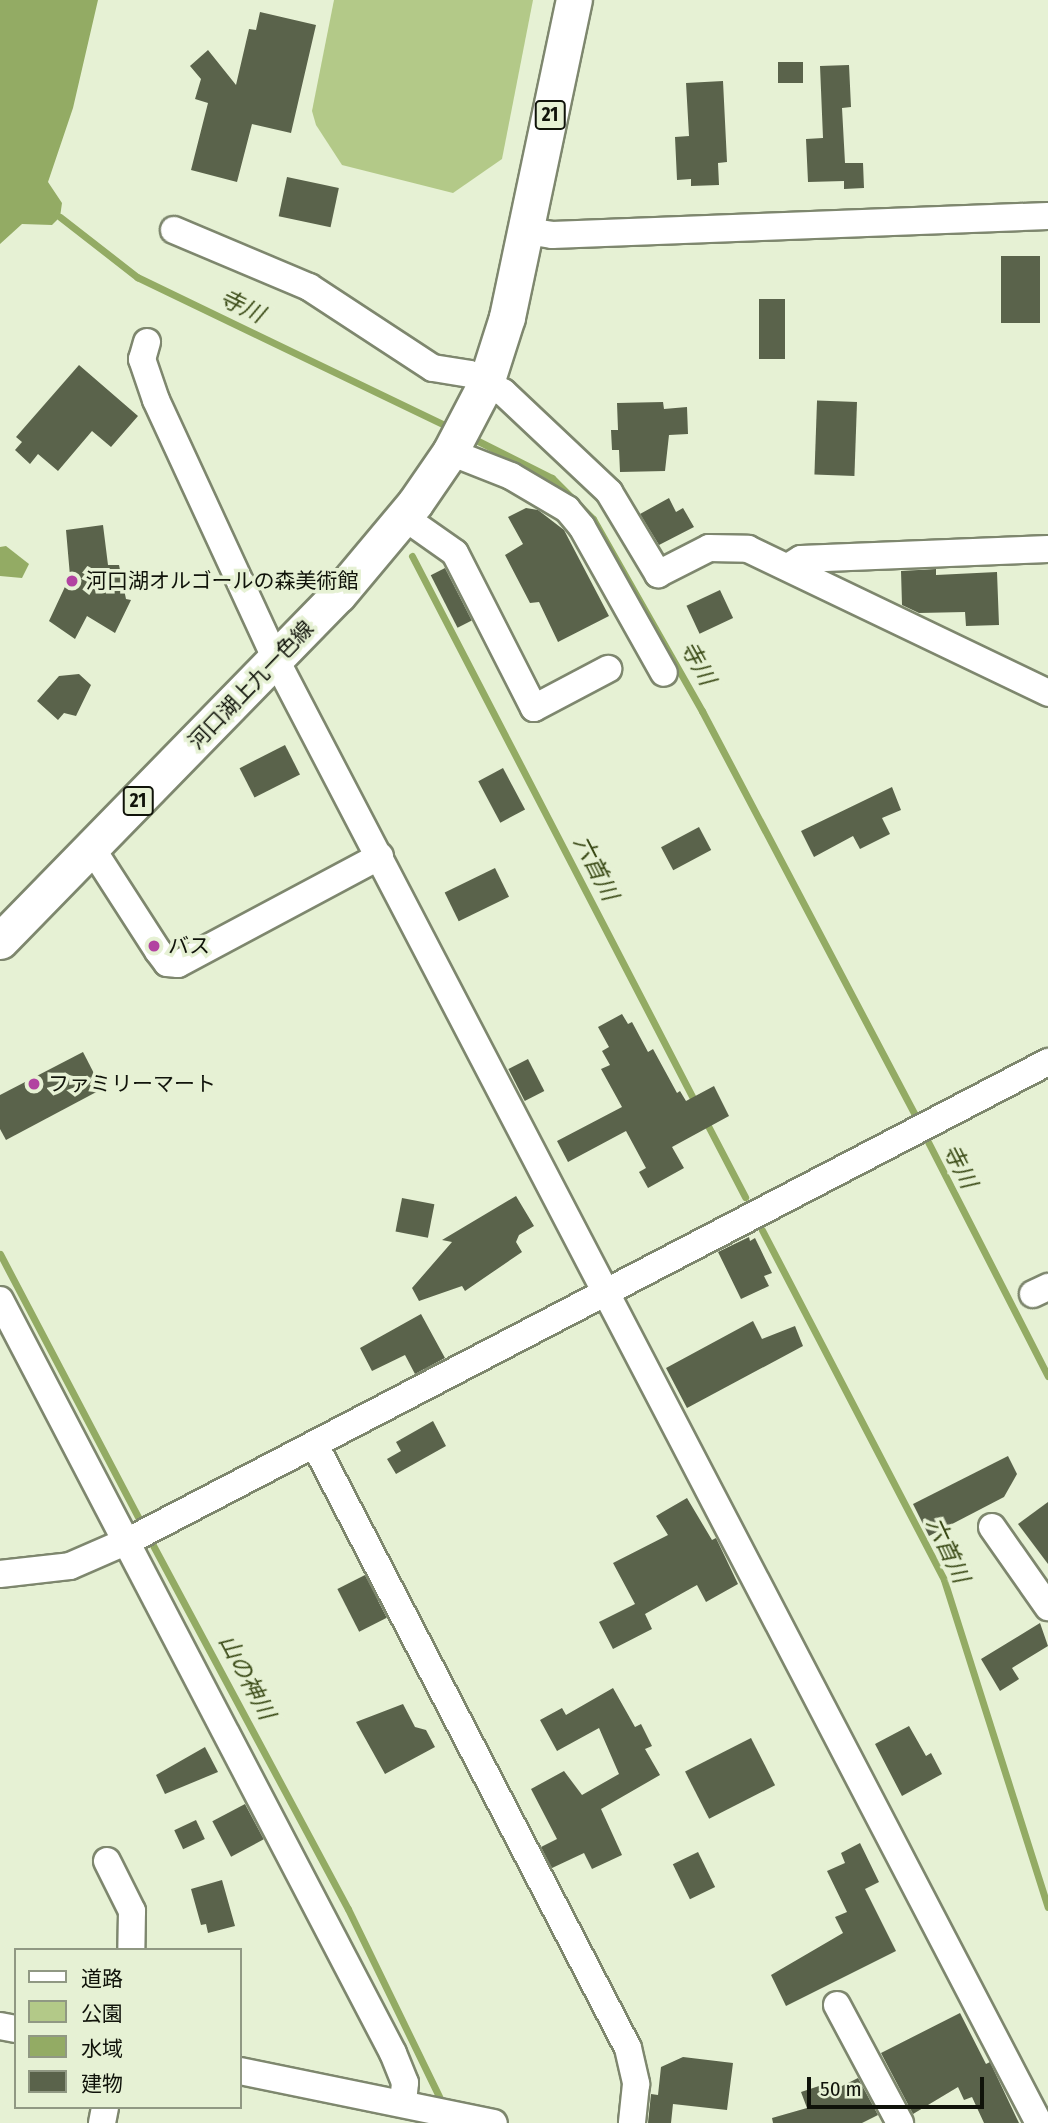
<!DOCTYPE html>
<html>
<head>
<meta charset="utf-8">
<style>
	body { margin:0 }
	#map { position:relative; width:1048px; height:2123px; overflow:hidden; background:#e6f1d4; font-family:"Fira Sans Condensed","Noto Sans JP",sans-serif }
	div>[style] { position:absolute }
	.green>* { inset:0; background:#b3c988 }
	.water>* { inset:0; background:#93ab64 }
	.stream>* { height:7px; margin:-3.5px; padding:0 3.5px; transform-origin:3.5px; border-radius:3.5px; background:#93ab64 }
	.building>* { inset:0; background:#5a634b; transform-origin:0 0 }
	.roads { filter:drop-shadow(2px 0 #7e876e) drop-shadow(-2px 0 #7e876e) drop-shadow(0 2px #7e876e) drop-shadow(0 -2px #7e876e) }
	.minor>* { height:26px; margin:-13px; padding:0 13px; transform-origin:13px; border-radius:13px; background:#fff }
	.major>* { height:35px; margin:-17.5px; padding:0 17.5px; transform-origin:17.5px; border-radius:17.5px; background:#fff }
	.dots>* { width:19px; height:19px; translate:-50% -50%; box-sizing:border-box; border:4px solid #e6f1d4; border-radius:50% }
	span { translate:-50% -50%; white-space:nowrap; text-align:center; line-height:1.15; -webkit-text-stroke:7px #e6f1d4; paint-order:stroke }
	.shield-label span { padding:2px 5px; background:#e6f1d4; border:2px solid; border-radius:5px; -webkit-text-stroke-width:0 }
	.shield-label { font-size:19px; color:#10130a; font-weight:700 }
	.poi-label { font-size:21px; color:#10130a }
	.left { translate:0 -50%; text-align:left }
	.street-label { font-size:21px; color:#10130a }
	.water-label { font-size:23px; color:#3b4b17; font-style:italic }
	.legend { position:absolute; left:14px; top:1948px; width:228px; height:161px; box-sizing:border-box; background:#e6f1d4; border:2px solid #909883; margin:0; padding:9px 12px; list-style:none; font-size:21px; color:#10130a }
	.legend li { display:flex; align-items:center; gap:14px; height:35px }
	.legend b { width:35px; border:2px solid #909883 }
	.scale { position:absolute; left:807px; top:2077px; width:177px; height:32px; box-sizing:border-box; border:4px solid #10130a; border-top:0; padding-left:9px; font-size:21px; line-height:24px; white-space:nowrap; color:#10130a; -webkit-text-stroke:5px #e6f1d4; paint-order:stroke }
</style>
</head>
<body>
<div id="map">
	<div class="green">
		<i style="clip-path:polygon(334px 0,533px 0,502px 159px,453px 193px,342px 165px,316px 125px,312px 111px)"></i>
	</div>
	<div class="water">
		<i style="clip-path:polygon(0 0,98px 0,73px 108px,48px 182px,62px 203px,60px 217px,52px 225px,22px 224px,0 244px)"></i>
		<i style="clip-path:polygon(6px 546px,29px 564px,22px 578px,0 576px,0 547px)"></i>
	</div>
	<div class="stream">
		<i style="left:60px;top:217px;width:98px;rotate:37.9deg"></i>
		<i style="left:137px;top:277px;width:348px;rotate:25.7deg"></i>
		<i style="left:468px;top:436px;width:94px;rotate:26.6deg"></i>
		<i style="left:552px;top:478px;width:58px;rotate:45deg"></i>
		<i style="left:593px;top:519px;width:221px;rotate:60.4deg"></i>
		<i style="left:702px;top:711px;width:466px;rotate:62.2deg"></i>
		<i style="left:412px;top:556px;width:617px;rotate:62.6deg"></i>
		<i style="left:705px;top:1120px;width:87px;rotate:62.5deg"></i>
		<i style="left:924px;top:1134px;width:272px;rotate:62.9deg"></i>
		<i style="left:762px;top:1230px;width:394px;rotate:62.5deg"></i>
		<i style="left:944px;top:1580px;width:343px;rotate:72.4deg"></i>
		<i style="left:0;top:1254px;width:307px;rotate:62.3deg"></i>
		<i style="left:148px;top:1536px;width:423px;rotate:61.8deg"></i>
		<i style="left:348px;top:1909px;width:220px;rotate:64.1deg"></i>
	</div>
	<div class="building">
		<i style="clip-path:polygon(260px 12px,316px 25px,291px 133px,252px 124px,237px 182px,191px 170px,208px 103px,195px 99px,201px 79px,190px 66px,208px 50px,236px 85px,249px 29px,256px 30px)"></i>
		<i style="left:778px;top:62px;width:25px;height:21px"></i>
		<i style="clip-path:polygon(849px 65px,851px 107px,842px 108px,845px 163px,863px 163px,864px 188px,844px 189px,844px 181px,808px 182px,806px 139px,823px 138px,820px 66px)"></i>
		<i style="clip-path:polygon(723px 81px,727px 162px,718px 163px,719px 185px,691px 186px,691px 179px,677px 180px,675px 137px,689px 136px,686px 83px)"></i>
		<i style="left:287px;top:177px;width:53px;height:40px;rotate:12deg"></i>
		<i style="left:1001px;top:256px;width:39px;height:67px"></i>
		<i style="left:759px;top:299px;width:26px;height:60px"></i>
		<i style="clip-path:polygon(79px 365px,138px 416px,111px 447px,92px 431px,58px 471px,38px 454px,30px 464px,15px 450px,22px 442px,16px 437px)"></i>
		<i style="clip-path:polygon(663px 402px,664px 409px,687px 407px,688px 434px,669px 435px,665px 471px,620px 472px,619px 450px,612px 450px,611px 430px,618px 430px,617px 403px)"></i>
		<i style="left:857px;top:402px;width:74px;height:40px;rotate:92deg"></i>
		<i style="clip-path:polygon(669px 498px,676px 512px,683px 508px,694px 527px,659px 545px,640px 514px)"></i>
		<i style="clip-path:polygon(526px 508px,538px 510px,564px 530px,609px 616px,558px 642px,539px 602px,530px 603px,505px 555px,523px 544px,508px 517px)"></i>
		<i style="clip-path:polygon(103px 525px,108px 565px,119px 565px,126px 599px,131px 600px,115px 633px,87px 616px,75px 639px,49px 621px,70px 576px,66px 530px)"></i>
		<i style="left:445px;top:568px;width:59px;height:16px;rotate:63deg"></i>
		<i style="clip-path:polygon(936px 569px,936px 575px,997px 572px,999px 625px,966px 626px,965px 612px,919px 613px,902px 605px,901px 571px)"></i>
		<i style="left:720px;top:590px;width:31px;height:37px;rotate:65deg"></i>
		<i style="clip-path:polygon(79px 674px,91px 685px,76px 716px,64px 713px,58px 720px,37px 701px,59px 676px)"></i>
		<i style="left:285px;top:745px;width:33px;height:51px;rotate:63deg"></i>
		<i style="left:503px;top:768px;width:47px;height:28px;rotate:62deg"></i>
		<i style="clip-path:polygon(892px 787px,901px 810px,882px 818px,890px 834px,860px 849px,853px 836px,814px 857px,801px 831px)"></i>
		<i style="left:699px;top:827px;width:26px;height:43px;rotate:62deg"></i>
		<i style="left:495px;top:868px;width:32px;height:56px;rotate:64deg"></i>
		<i style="clip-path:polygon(622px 1014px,628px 1024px,632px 1022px,648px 1052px,653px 1049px,677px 1093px,680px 1091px,686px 1101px,714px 1086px,729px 1116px,672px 1147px,684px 1168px,648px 1188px,639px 1172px,646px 1168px,626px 1131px,568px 1162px,557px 1141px,622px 1107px,601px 1069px,610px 1065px,602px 1051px,609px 1047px,598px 1027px)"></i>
		<i style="clip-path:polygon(83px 1052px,102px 1089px,6px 1140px,0 1129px,0 1095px)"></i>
		<i style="left:528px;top:1059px;width:36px;height:22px;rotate:63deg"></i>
		<i style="clip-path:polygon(516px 1196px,534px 1226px,519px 1235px,516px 1242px,522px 1252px,465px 1291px,462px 1286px,419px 1301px,412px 1288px,452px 1242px,442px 1240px)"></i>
		<i style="left:402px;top:1198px;width:33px;height:34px;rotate:11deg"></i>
		<i style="clip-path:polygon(749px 1237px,750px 1241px,755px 1238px,772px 1273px,764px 1276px,769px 1286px,741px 1299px,718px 1252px)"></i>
		<i style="clip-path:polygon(421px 1314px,445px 1358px,415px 1374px,405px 1355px,372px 1371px,360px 1348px)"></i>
		<i style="clip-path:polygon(753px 1321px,762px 1339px,795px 1326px,803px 1346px,687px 1408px,666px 1368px)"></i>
		<i style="clip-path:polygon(433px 1421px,446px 1446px,396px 1474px,387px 1459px,401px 1451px,396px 1442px)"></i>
		<i style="clip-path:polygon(1008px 1456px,1017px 1474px,1004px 1497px,929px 1536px,913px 1504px)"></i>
		<i style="clip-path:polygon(687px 1498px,712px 1540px,716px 1538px,738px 1584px,706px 1602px,697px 1585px,645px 1614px,652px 1629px,613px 1649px,599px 1622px,635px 1604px,613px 1563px,668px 1535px,656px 1516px)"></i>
		<i style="clip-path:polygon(1048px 1502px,1048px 1564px,1018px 1524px)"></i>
		<i style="left:365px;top:1575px;width:48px;height:31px;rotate:63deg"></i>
		<i style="clip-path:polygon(1040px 1623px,1048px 1646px,1012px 1668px,1019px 1679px,1000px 1691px,981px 1659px)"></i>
		<i style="clip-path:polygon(613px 1688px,635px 1727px,641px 1724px,652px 1746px,645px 1749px,660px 1775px,601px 1809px,622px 1855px,592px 1869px,584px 1853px,552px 1868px,541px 1847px,557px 1839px,531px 1789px,564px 1771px,582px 1795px,619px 1774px,599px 1728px,557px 1751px,540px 1720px,562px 1708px,566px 1715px)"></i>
		<i style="clip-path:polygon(403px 1704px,415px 1727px,426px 1730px,435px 1747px,385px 1774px,356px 1722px)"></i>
		<i style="clip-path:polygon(909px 1726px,926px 1756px,931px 1753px,942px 1774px,902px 1796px,875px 1744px)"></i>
		<i style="left:751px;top:1738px;width:53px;height:74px;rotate:63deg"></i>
		<i style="clip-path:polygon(205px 1747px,218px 1772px,165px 1794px,156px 1775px)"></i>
		<i style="left:245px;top:1804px;width:40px;height:37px;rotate:62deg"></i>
		<i style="left:196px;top:1820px;width:21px;height:24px;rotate:65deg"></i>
		<i style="clip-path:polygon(860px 1843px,879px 1882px,865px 1889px,896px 1951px,786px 2006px,771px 1975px,843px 1933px,835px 1917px,847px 1912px,827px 1871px,845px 1863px,841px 1853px)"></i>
		<i style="left:698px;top:1852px;width:39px;height:28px;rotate:64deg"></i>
		<i style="clip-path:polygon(222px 1880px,235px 1926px,208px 1933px,206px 1924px,201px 1925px,191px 1889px)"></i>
		<i style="clip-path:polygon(960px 2013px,986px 2064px,990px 2062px,1019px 2123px,984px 2123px,972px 2097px,964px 2100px,958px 2087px,913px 2114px,881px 2053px)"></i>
		<i style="clip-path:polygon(683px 2057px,733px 2063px,727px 2110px,673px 2104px,671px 2123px,648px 2123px,651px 2094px,658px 2095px,661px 2067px)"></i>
		<i style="clip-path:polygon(858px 2078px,878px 2115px,862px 2123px,773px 2123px,772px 2118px,807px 2108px,801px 2092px,831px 2082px,834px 2090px)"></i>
	</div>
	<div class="roads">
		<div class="minor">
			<i style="left:174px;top:230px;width:147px;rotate:22.9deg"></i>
			<i style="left:309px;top:287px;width:148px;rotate:33.2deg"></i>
			<i style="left:433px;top:368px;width:37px;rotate:9deg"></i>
			<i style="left:470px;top:374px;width:38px;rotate:29deg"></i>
			<i style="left:503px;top:392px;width:146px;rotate:43.3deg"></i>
			<i style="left:609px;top:492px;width:96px;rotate:59.1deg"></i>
			<i style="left:658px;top:574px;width:57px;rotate:-27deg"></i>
			<i style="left:709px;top:548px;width:39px;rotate:1deg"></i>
			<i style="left:748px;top:549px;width:333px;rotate:25.6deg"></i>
			<i style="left:527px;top:231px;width:25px;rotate:9deg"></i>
			<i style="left:552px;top:235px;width:496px;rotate:-2.2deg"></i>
			<i style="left:147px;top:342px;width:18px;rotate:106deg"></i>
			<i style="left:142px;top:359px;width:43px;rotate:71.1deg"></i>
			<i style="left:156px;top:400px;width:286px;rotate:65.2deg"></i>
			<i style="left:276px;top:660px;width:1650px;rotate:62.46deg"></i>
			<i style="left:450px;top:452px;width:66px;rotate:21.5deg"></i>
			<i style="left:511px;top:476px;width:65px;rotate:30.5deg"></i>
			<i style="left:567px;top:509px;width:23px;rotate:50deg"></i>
			<i style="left:582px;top:527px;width:167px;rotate:60.7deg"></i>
			<i style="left:404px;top:517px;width:62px;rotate:35.2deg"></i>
			<i style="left:455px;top:553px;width:174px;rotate:63deg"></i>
			<i style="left:534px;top:708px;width:84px;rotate:-27.8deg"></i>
			<i style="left:788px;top:567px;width:15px;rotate:-32deg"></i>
			<i style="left:801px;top:559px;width:247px;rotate:-2.3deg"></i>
			<i style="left:91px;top:847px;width:124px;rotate:57.2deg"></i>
			<i style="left:158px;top:951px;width:15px;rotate:53deg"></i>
			<i style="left:167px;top:963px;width:11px;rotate:5deg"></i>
			<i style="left:178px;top:964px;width:229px;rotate:-28.1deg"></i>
			<i style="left:1033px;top:1294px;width:17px;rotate:-25deg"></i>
			<i style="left:0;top:1300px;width:849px;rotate:62.44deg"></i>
			<i style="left:393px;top:2053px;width:32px;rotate:68deg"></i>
			<i style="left:405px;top:2083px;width:20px;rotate:96deg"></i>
			<i style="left:315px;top:1445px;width:679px;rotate:62.57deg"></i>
			<i style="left:628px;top:2048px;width:37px;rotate:77deg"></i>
			<i style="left:636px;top:2084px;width:39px;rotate:96deg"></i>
			<i style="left:992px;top:1527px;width:98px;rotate:55deg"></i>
			<i style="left:0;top:1574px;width:70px;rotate:-6.5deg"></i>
			<i style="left:70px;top:1566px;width:70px;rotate:-23.6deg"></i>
			<i style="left:134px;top:1538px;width:1031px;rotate:-27.51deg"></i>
			<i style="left:107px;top:1861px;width:56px;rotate:63.4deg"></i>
			<i style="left:132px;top:1911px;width:39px;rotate:91deg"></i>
			<i style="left:837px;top:2005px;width:134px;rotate:61.9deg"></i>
			<i style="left:0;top:2026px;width:16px;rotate:11deg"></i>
			<i style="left:240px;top:2071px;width:259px;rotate:11.6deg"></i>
			<i style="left:102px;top:2123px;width:16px;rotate:-79deg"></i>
		</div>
		<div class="major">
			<i style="left:0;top:941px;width:484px;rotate:-45.7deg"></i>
			<i style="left:338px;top:595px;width:120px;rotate:-50.1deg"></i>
			<i style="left:415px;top:503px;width:62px;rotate:-55.5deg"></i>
			<i style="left:450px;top:452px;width:78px;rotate:-62.4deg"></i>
			<i style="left:486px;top:383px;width:69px;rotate:-72.3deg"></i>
			<i style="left:507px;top:317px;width:324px;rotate:-78.1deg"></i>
		</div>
	</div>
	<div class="dots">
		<i style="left:72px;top:581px;background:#b243a1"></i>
		<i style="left:154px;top:946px;background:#b243a1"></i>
		<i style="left:34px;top:1084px;background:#b243a1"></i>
	</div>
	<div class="shield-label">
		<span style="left:550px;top:115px">21</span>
		<span style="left:138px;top:801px">21</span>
	</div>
	<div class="poi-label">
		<span class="left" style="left:86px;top:581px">河口湖オルゴールの森美術館</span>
		<span class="left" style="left:168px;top:946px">バス</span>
		<span class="left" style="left:48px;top:1084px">ファミリーマート</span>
	</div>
	<div class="street-label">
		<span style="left:251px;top:685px;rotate:-46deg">河口湖上九一色線</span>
	</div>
	<div class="water-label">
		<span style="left:242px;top:306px;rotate:26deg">寺川</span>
		<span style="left:698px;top:663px;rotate:61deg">寺川</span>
		<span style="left:596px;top:868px;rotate:63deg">六首川</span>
		<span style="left:960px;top:1166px;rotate:63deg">寺川</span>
		<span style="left:948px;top:1550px;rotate:65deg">六首川</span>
		<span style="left:247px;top:1677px;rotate:62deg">山の神川</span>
	</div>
	<ul class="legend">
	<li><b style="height:9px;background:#fff"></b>道路</li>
	<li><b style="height:19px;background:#b3c988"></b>公園</li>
	<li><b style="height:19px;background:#93ab64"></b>水域</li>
	<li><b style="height:19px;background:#5a634b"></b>建物</li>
	</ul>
	<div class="scale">50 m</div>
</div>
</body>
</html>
